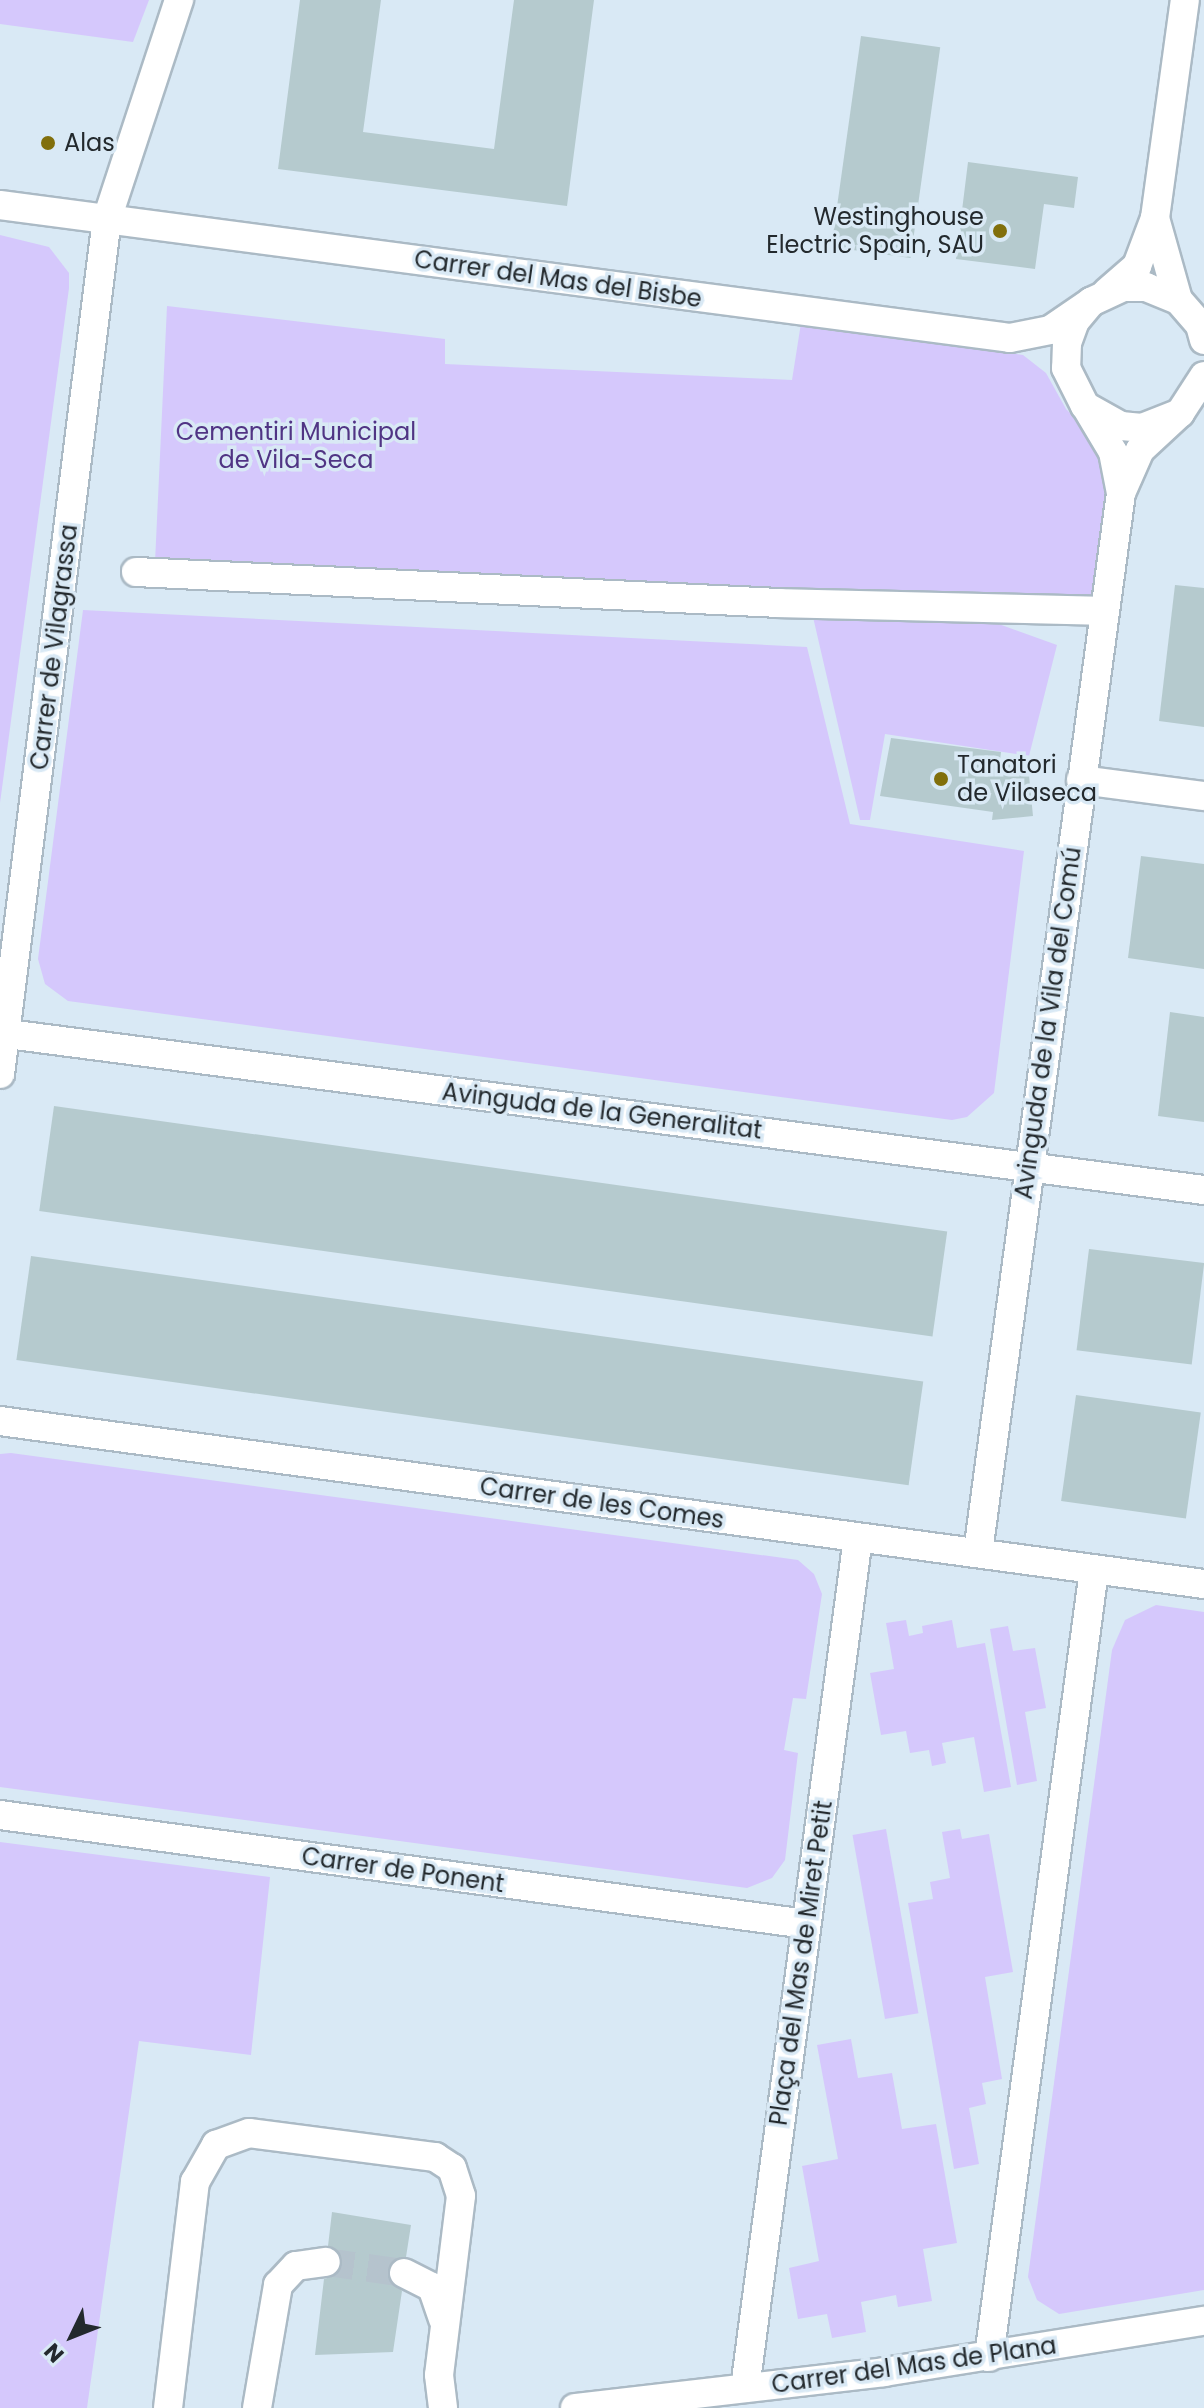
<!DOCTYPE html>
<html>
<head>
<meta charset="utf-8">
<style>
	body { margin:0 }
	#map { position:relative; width:1204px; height:2408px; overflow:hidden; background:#d9e9f5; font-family:Poppins,sans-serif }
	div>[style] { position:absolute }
	.green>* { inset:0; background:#d5c8fc; transform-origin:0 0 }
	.building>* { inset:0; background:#b5cace; transform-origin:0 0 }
	.minor-tunnel>* { height:28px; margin-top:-14px; transform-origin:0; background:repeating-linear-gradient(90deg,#b5c3cd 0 28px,transparent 0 42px) }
	.roads { filter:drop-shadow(2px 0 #abbac5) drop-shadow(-2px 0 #abbac5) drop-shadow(0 2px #abbac5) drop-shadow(0 -2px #abbac5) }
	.minor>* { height:28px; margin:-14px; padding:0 14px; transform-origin:14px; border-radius:14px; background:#fff }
	.dots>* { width:22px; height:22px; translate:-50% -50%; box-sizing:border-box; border:4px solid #d9e9f5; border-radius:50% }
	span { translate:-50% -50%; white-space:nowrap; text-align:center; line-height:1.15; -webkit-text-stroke:7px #d9e9f5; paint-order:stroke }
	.poi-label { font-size:24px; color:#23292d }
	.left { translate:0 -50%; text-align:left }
	.right { translate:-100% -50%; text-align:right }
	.street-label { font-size:24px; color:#23292d }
	.park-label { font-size:24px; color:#503484 }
	.north { position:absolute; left:32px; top:2296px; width:80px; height:80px; -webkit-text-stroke:6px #d9e9f5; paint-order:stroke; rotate:227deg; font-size:22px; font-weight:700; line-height:32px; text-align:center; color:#23292d }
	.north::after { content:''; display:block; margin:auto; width:28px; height:36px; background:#23292d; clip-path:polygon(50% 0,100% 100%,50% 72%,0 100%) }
</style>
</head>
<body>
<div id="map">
	<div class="green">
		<i style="clip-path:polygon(0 0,149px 0,133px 42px,0 24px)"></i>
		<i style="clip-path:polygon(0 235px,49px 247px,69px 273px,69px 288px,0 803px)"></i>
		<i style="clip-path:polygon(167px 306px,445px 339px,445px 364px,792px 380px,801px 323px,1023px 355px,1046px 373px,1066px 409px,1102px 445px,1108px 499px,1092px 604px,155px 562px)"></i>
		<i style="clip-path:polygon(83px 610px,807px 647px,850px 824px,1024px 851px,994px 1093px,967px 1117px,952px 1120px,68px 1001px,45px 984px,38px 959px)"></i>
		<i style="clip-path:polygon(813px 617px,982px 618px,1057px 645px,1029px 756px,885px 734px,870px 820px,860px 820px)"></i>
		<i style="clip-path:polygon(11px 1453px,798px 1560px,814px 1574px,822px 1594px,806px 1699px,793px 1698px,784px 1750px,798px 1753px,785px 1860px,772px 1878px,747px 1888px,0 1787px,0 1454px)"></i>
		<i style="clip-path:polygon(1156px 1605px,1204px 1612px,1204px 2290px,1059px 2314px,1037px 2300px,1028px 2277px,1112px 1650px,1125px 1620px)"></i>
		<i style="clip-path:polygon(906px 1620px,909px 1636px,923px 1633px,922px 1626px,952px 1620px,957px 1648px,985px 1643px,1011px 1787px,984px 1792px,974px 1737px,942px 1743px,946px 1763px,932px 1766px,929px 1750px,910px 1753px,906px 1731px,881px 1735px,870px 1673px,894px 1669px,886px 1623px)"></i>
		<i style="clip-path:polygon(1008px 1626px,1013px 1651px,1035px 1648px,1046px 1708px,1025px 1712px,1037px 1781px,1017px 1785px,990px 1629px)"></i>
		<i style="left:886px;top:1829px;width:187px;height:34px;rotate:80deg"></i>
		<i style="clip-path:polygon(960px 1829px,962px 1839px,989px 1834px,1013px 1972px,985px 1977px,1002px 2079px,982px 2083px,986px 2104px,969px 2108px,979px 2164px,954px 2169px,908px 1903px,933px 1899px,930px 1882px,950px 1878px,942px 1832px)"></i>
		<i style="clip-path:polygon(0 1842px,270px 1877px,251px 2055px,139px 2041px,87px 2408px,0 2408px)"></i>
		<i style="clip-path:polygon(851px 2039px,858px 2078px,892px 2073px,902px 2129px,936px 2124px,957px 2243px,923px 2249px,932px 2301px,898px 2307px,896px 2295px,861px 2302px,866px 2332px,832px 2338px,827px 2314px,798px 2319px,789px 2268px,819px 2261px,802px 2166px,838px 2159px,817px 2045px)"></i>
	</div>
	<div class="building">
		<i style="clip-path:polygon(300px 0,381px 0,363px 132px,494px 149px,514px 0,594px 0,567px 206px,278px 169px)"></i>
		<i style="left:861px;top:36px;width:80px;height:213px;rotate:8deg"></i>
		<i style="clip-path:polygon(968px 162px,1078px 177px,1074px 208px,1044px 204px,1035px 269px,956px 259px)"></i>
		<i style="clip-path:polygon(1175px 585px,1204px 588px,1204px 727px,1159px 721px)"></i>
		<i style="clip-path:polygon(891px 738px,1001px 752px,1000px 761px,1028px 765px,1033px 816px,992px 820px,993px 812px,880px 796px)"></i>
		<i style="clip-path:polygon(1141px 856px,1204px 864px,1204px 969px,1128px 958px)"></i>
		<i style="clip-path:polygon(1170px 1012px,1204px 1017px,1204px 1122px,1158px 1116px)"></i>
		<i style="left:54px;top:1106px;width:902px;height:106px;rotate:8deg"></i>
		<i style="left:1089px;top:1249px;width:116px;height:102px;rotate:7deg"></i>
		<i style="left:31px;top:1256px;width:901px;height:105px;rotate:8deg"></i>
		<i style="left:1076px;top:1395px;width:126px;height:107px;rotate:8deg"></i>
		<i style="clip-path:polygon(332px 2212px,411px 2225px,406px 2257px,394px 2259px,387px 2273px,402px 2291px,393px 2352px,315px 2355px,324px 2279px,337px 2275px,343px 2261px,328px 2246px)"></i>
	</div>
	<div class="minor-tunnel">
		<i style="left:326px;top:2262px;width:79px;rotate:8deg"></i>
	</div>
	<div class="roads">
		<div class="minor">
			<i style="left:0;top:205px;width:1019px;rotate:7.5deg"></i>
			<i style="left:1010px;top:338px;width:41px;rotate:-11.3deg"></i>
			<i style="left:1050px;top:330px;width:50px;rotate:-34.3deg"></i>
			<i style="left:1155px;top:218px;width:85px;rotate:74.3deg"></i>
			<i style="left:1107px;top:292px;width:40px;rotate:-41deg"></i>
			<i style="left:1137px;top:266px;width:51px;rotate:-69.4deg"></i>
			<i style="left:1155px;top:218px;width:220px;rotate:-82.2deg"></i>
			<i style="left:1204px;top:340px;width:16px;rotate:-105deg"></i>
			<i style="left:1200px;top:325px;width:33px;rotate:-131deg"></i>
			<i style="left:1178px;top:300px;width:35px;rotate:-158deg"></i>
			<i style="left:1146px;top:287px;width:23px;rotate:180deg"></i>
			<i style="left:1123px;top:287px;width:35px;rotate:155deg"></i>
			<i style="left:1091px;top:302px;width:25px;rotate:130deg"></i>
			<i style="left:1075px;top:321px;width:23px;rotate:110deg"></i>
			<i style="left:1067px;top:343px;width:25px;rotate:92deg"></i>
			<i style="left:1066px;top:368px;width:42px;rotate:63.4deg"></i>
			<i style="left:1085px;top:406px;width:41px;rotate:29.1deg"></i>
			<i style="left:1121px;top:426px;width:21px;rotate:5deg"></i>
			<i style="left:1142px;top:428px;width:41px;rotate:-21.5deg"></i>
			<i style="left:1180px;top:413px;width:44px;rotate:-57deg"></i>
			<i style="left:1088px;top:410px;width:49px;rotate:59.2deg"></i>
			<i style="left:1113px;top:452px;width:42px;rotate:79deg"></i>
			<i style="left:136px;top:572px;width:644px;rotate:2.76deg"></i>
			<i style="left:779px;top:603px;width:326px;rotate:1.4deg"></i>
			<i style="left:1081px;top:780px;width:124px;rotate:7.4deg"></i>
			<i style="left:0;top:1033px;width:1214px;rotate:7.43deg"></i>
			<i style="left:0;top:1074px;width:862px;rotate:-82.87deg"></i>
			<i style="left:107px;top:219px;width:231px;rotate:-71.8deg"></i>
			<i style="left:0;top:1421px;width:1215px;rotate:7.71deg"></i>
			<i style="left:978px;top:1552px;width:1069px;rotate:-82.31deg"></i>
			<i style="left:1121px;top:493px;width:47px;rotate:-66.2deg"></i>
			<i style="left:1140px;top:450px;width:54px;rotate:-42.8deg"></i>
			<i style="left:0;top:1815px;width:813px;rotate:7.7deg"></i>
			<i style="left:404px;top:2273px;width:31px;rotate:27deg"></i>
			<i style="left:432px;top:2287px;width:34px;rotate:71deg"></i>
			<i style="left:989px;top:2357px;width:794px;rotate:-82.4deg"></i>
			<i style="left:745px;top:2388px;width:857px;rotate:-82.43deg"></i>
			<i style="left:168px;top:2408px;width:228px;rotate:-83.2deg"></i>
			<i style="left:195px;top:2182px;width:43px;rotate:-60.4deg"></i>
			<i style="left:216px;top:2145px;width:35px;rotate:-20deg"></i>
			<i style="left:249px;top:2133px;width:188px;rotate:7.4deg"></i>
			<i style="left:435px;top:2157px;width:20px;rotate:33deg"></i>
			<i style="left:452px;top:2168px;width:29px;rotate:72deg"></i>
			<i style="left:461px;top:2196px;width:180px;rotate:97deg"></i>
			<i style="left:439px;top:2375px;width:33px;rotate:83deg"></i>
			<i style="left:257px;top:2408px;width:125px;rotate:-80.3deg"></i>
			<i style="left:278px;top:2285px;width:26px;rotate:-47deg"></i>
			<i style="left:296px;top:2266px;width:30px;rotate:-8deg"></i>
			<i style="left:575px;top:2408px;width:311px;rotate:-6.6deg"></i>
			<i style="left:884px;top:2372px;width:324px;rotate:-9.1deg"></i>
		</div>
	</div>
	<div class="dots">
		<i style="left:48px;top:143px;background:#816f0c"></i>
		<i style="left:1000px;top:231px;background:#816f0c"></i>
		<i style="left:941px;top:779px;background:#816f0c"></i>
	</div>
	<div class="poi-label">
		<span class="left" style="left:64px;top:143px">Alas</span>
		<span class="right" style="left:984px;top:231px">Westinghouse<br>Electric Spain, SAU</span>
		<span class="left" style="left:957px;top:779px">Tanatori<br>de Vilaseca</span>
	</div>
	<div class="street-label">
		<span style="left:558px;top:279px;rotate:8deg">Carrer del Mas del Bisbe</span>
		<span style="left:54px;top:647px;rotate:-83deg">Carrer de Vilagrassa</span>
		<span style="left:1048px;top:1023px;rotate:-82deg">Avinguda de la Vila del Comú</span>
		<span style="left:602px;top:1111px;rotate:7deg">Avinguda de la Generalitat</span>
		<span style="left:602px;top:1503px;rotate:8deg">Carrer de les Comes</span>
		<span style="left:403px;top:1870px;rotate:8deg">Carrer de Ponent</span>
		<span style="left:801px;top:1963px;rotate:-82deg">Plaça del Mas de Miret Petit</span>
		<span style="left:914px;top:2365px;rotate:-8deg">Carrer del Mas de Plana</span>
	</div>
	<div class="park-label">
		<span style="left:296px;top:446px">Cementiri Municipal<br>de Vila-Seca</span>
	</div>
	<div class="north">N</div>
</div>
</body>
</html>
